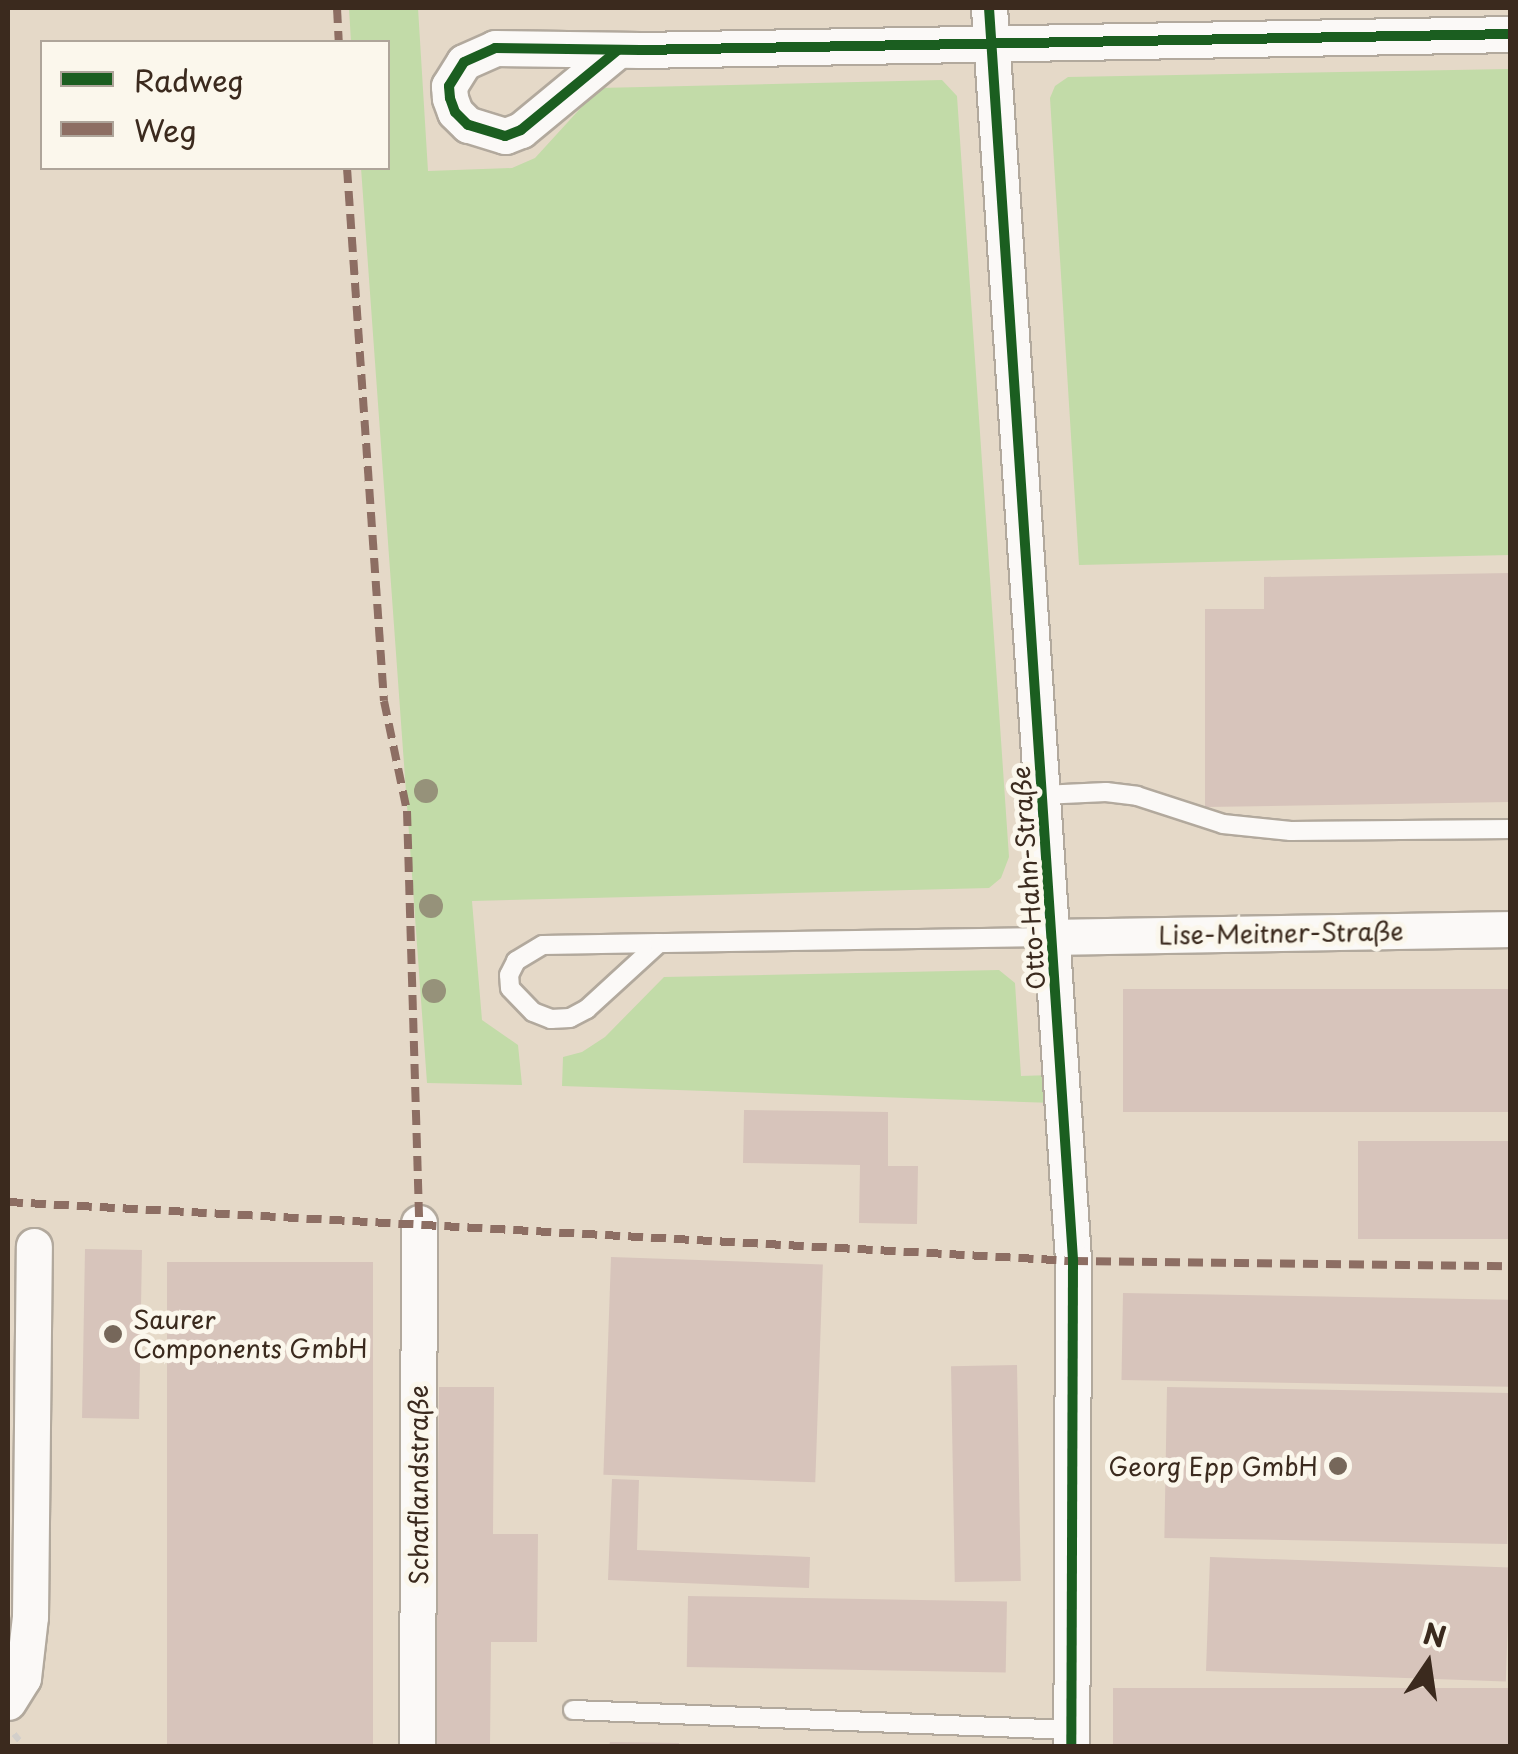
<!DOCTYPE html>
<html>
<head>
<meta charset="utf-8">
<style>
	body { margin:0 }
	#map { position:relative; width:1518px; height:1754px; overflow:hidden; background:#e5d9c8; font-family:"Playpen Sans",sans-serif }
	div>[style] { position:absolute }
	.green>* { inset:0; background:#c2dba8 }
	.building>* { inset:0; background:#d7c4bb; transform-origin:0 0 }
	.path>* { height:6px; margin-top:-3px; transform-origin:0; background:repeating-linear-gradient(90deg,#d3cfca 0 8px,transparent 0 16px) }
	.roads { filter:drop-shadow(2px 0 #b2a99d) drop-shadow(-2px 0 #b2a99d) drop-shadow(0 2px #b2a99d) drop-shadow(0 -2px #b2a99d) }
	.lane>* { height:18px; margin:-9px; padding:0 9px; transform-origin:9px; border-radius:9px; background:#fbf9f7 }
	.street>* { height:35px; margin:-17.5px; padding:0 17.5px; transform-origin:17.5px; border-radius:17.5px; background:#fbf9f7 }
	.quiet>* { height:8px; margin-top:-4px; transform-origin:0; background:repeating-linear-gradient(90deg,#8d6e63 0 15px,transparent 0 23px) }
	.cycleway>* { height:10px; margin:-5px; padding:0 5px; transform-origin:5px; border-radius:5px; background:#1b5e20 }
	.trees>* { width:24px; height:24px; margin:-12px; border-radius:50%; background:#96927a }
	.dots>* { width:28px; height:28px; translate:-50% -50%; box-sizing:border-box; border:5px solid #fbf7ec; border-radius:50% }
	span { translate:-50% -50%; white-space:nowrap; text-align:center; line-height:1.15; -webkit-text-stroke:10px #fbf7ec; paint-order:stroke }
	.street-label { font-size:25px; color:#3b2a1e }
	.poi-label { font-size:25px; color:#3b2a1e }
	.left { translate:0 -50%; text-align:left }
	.right { translate:-100% -50%; text-align:right }
	.frame { position:absolute; inset:0; border:10px solid #3b2a1e; pointer-events:none }
	.legend { position:absolute; left:40px; top:40px; width:350px; height:130px; box-sizing:border-box; background:#fbf7ec; border:2px solid #aea59a; margin:0; padding:12px 18px; list-style:none; font-size:30px; color:#3b2a1e }
	.legend li { display:flex; align-items:center; gap:20px; height:50px }
	.legend b { width:50px; border:2px solid #aea59a }
	.north { position:absolute; left:1378px; top:1614px; width:100px; height:100px; -webkit-text-stroke:8px #fbf7ec; paint-order:stroke; rotate:13deg; font-size:28px; font-weight:700; line-height:40px; text-align:center; color:#3b2a1e }
	.north::after { content:''; display:block; margin:auto; width:35px; height:45px; background:#3b2a1e; clip-path:polygon(50% 0,100% 100%,50% 72%,0 100%) }
</style>
</head>
<body>
<div id="map">
	<div class="green">
		<i style="clip-path:polygon(349px 8px,418px 8px,428px 171px,512px 168px,535px 158px,599px 88px,942px 80px,957px 96px,1009px 857px,1001px 878px,989px 888px,472px 901px,482px 1020px,518px 1045px,522px 1085px,427px 1083px,361px 168px,388px 168px,388px 42px,351px 42px)"></i>
		<i style="clip-path:polygon(1510px 69px,1510px 555px,1079px 565px,1050px 98px,1055px 86px,1068px 77px)"></i>
		<i style="clip-path:polygon(999px 970px,1015px 983px,1021px 1076px,1052px 1075px,1054px 1103px,562px 1086px,563px 1057px,582px 1052px,605px 1037px,664px 977px)"></i>
	</div>
	<div class="building">
		<i style="clip-path:polygon(1510px 573px,1510px 802px,1205px 807px,1205px 609px,1264px 609px,1264px 577px)"></i>
		<i style="left:1510px;top:989px;width:123px;height:387px;rotate:90deg"></i>
		<i style="clip-path:polygon(744px 1110px,888px 1112px,888px 1166px,918px 1166px,917px 1224px,859px 1223px,860px 1165px,743px 1163px)"></i>
		<i style="left:1358px;top:1141px;width:152px;height:98px"></i>
		<i style="left:85px;top:1249px;width:57px;height:169px;rotate:1deg"></i>
		<i style="left:611px;top:1257px;width:212px;height:218px;rotate:2deg"></i>
		<i style="left:167px;top:1262px;width:206px;height:484px"></i>
		<i style="left:1123px;top:1293px;width:387px;height:87px;rotate:1deg"></i>
		<i style="left:1017px;top:1365px;width:216px;height:66px;rotate:89deg"></i>
		<i style="clip-path:polygon(439px 1387px,494px 1387px,493px 1534px,538px 1534px,537px 1642px,491px 1642px,490px 1746px,435px 1746px)"></i>
		<i style="left:1167px;top:1387px;width:343px;height:151px;rotate:1deg"></i>
		<i style="clip-path:polygon(612px 1479px,639px 1480px,637px 1550px,810px 1557px,809px 1588px,608px 1580px)"></i>
		<i style="left:1210px;top:1557px;width:300px;height:114px;rotate:2deg"></i>
		<i style="left:688px;top:1596px;width:319px;height:71px;rotate:1deg"></i>
		<i style="left:1113px;top:1688px;width:397px;height:58px"></i>
		<i style="clip-path:polygon(610px 1742px,679px 1743px,679px 1746px,609px 1746px)"></i>
	</div>
	<div class="path">
		<i style="left:14px;top:1734px;width:16px;rotate:50deg"></i>
	</div>
	<div class="roads">
		<div class="lane">
			<i style="left:1042px;top:795px;width:64px;rotate:-2.7deg"></i>
			<i style="left:1106px;top:792px;width:31px;rotate:7deg"></i>
			<i style="left:1137px;top:796px;width:90px;rotate:18deg"></i>
			<i style="left:1223px;top:824px;width:68px;rotate:5.9deg"></i>
			<i style="left:1291px;top:831px;width:219px;rotate:-0.5deg"></i>
			<i style="left:659px;top:943px;width:98px;rotate:137.5deg"></i>
			<i style="left:587px;top:1009px;width:19px;rotate:152deg"></i>
			<i style="left:570px;top:1018px;width:19px;rotate:177deg"></i>
			<i style="left:551px;top:1019px;width:19px;rotate:-159deg"></i>
			<i style="left:533px;top:1012px;width:33px;rotate:-134deg"></i>
			<i style="left:510px;top:988px;width:13px;rotate:-94deg"></i>
			<i style="left:509px;top:975px;width:16px;rotate:-63deg"></i>
			<i style="left:516px;top:961px;width:31px;rotate:-31deg"></i>
			<i style="left:543px;top:945px;width:116px;rotate:-1deg"></i>
			<i style="left:659px;top:943px;width:393px;rotate:-0.9deg"></i>
			<i style="left:573px;top:1710px;width:498px;rotate:2.3deg"></i>
		</div>
		<div class="street">
			<i style="left:989px;top:8px;width:1256px;rotate:86.16deg"></i>
			<i style="left:1073px;top:1261px;width:485px;rotate:90.2deg"></i>
			<i style="left:618px;top:50px;width:126px;rotate:140.5deg"></i>
			<i style="left:521px;top:130px;width:17px;rotate:159deg"></i>
			<i style="left:505px;top:136px;width:39px;rotate:-163deg"></i>
			<i style="left:468px;top:125px;width:18px;rotate:-135deg"></i>
			<i style="left:455px;top:112px;width:15px;rotate:-110deg"></i>
			<i style="left:450px;top:98px;width:12px;rotate:-95deg"></i>
			<i style="left:449px;top:86px;width:28px;rotate:-58deg"></i>
			<i style="left:464px;top:62px;width:34px;rotate:-24deg"></i>
			<i style="left:495px;top:48px;width:145px;rotate:0.8deg"></i>
			<i style="left:640px;top:50px;width:870px;rotate:-1.05deg"></i>
			<i style="left:1052px;top:937px;width:458px;rotate:-1deg"></i>
			<i style="left:8px;top:1702px;width:28px;rotate:-58deg"></i>
			<i style="left:23px;top:1678px;width:61px;rotate:-83.5deg"></i>
			<i style="left:30px;top:1617px;width:371px;rotate:-89.4deg"></i>
			<i style="left:417px;top:1746px;width:523px;rotate:-89.78deg"></i>
		</div>
	</div>
	<div class="quiet">
		<i style="left:337px;top:8px;width:34px;rotate:87deg"></i>
		<i style="left:347px;top:168px;width:534px;rotate:86.03deg"></i>
		<i style="left:384px;top:701px;width:112px;rotate:78.2deg"></i>
		<i style="left:407px;top:811px;width:412px;rotate:88.3deg"></i>
		<i style="left:8px;top:1202px;width:1067px;rotate:3.17deg"></i>
		<i style="left:1073px;top:1261px;width:437px;rotate:0.7deg"></i>
	</div>
	<div class="cycleway">
		<i style="left:989px;top:8px;width:1256px;rotate:86.16deg"></i>
		<i style="left:1073px;top:1261px;width:485px;rotate:90.2deg"></i>
		<i style="left:618px;top:50px;width:126px;rotate:140.5deg"></i>
		<i style="left:521px;top:130px;width:17px;rotate:159deg"></i>
		<i style="left:505px;top:136px;width:39px;rotate:-163deg"></i>
		<i style="left:468px;top:125px;width:18px;rotate:-135deg"></i>
		<i style="left:455px;top:112px;width:15px;rotate:-110deg"></i>
		<i style="left:450px;top:98px;width:12px;rotate:-95deg"></i>
		<i style="left:449px;top:86px;width:28px;rotate:-58deg"></i>
		<i style="left:464px;top:62px;width:34px;rotate:-24deg"></i>
		<i style="left:495px;top:48px;width:145px;rotate:0.8deg"></i>
		<i style="left:640px;top:50px;width:870px;rotate:-1.05deg"></i>
	</div>
	<div class="trees">
		<i style="left:426px;top:791px"></i>
		<i style="left:431px;top:906px"></i>
		<i style="left:434px;top:991px"></i>
	</div>
	<div class="dots">
		<i style="left:113px;top:1334px;background:#76675a"></i>
		<i style="left:1338px;top:1466px;background:#76675a"></i>
	</div>
	<div class="street-label">
		<span style="left:1028px;top:878px;rotate:-94deg">Otto-Hahn-Straße</span>
		<span style="left:1281px;top:933px;rotate:-1deg">Lise-Meitner-Straße</span>
		<span style="left:418px;top:1485px;rotate:-90deg">Schaflandstraße</span>
	</div>
	<div class="poi-label">
		<span class="left" style="left:133px;top:1334px">Saurer<br>Components GmbH</span>
		<span class="right" style="left:1318px;top:1466px">Georg Epp GmbH</span>
	</div>
	<div class="frame"></div>
	<ul class="legend">
	<li><b style="height:12px;background:#1b5e20"></b>Radweg</li>
	<li><b style="height:12px;background:#8d6e63"></b>Weg</li>
	</ul>
	<div class="north">N</div>
</div>
</body>
</html>
